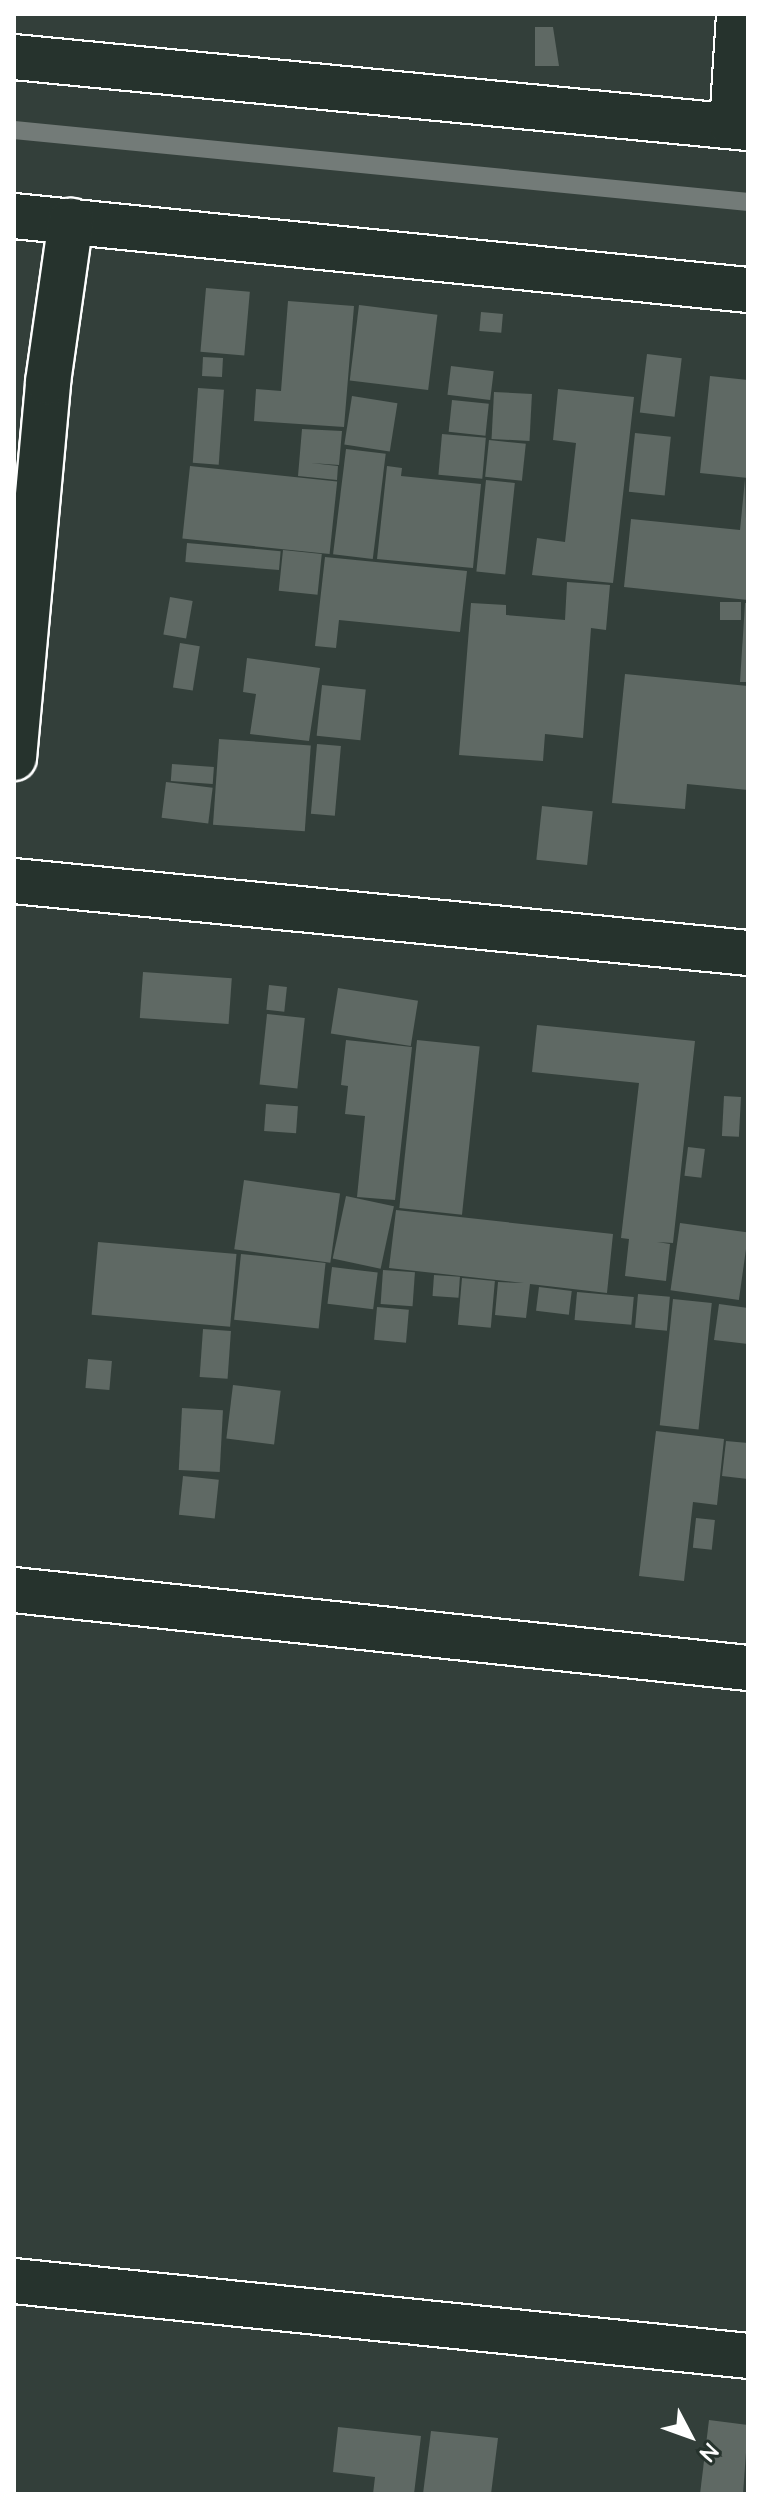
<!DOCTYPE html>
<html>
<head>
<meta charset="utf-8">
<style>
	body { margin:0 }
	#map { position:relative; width:762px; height:2508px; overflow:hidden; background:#333f3a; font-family:"Architects Daughter",sans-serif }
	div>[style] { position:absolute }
	.stream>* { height:18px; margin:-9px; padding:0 9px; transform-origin:9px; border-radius:9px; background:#737b78 }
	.building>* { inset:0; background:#5f6964; transform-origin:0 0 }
	.roads { filter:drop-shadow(2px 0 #fff) drop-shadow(-2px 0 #fff) drop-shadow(0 2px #fff) drop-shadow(0 -2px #fff) }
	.minor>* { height:44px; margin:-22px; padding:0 22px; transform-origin:22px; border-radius:22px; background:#26332d }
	span { translate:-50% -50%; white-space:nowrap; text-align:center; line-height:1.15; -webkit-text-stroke:6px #26332d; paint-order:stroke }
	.frame { position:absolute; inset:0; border:16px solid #fff; pointer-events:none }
	.north { position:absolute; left:650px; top:2396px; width:80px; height:80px; -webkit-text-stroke:6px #26332d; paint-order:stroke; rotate:131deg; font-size:22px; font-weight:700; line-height:32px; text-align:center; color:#fff }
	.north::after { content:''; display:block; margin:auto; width:28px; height:36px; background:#fff; clip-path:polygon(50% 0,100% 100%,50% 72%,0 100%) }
</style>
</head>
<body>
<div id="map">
	<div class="stream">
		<i style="left:14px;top:130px;width:738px;rotate:5.6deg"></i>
	</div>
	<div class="building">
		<i style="clip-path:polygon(535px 27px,553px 27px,559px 66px,535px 66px)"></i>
		<i style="left:206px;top:288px;width:44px;height:64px;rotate:5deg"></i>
		<i style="clip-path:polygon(288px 301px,354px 306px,344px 427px,254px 421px,256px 389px,281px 391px)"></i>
		<i style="left:359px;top:305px;width:79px;height:76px;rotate:7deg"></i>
		<i style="left:481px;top:312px;width:22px;height:19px;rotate:5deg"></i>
		<i style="left:647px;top:354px;width:35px;height:59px;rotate:7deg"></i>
		<i style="left:203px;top:357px;width:20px;height:19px;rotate:3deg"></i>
		<i style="left:451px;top:366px;width:43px;height:29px;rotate:7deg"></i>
		<i style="clip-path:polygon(710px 376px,748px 380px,748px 478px,700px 473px)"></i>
		<i style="left:198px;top:388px;width:26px;height:75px;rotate:4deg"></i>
		<i style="clip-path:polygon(558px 389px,634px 397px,613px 583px,532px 575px,537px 538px,565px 542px,576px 443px,553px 440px)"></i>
		<i style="left:494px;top:392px;width:38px;height:47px;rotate:3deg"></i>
		<i style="left:352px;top:396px;width:46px;height:49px;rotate:9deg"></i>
		<i style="left:452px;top:400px;width:37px;height:32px;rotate:6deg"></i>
		<i style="clip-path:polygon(302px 429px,342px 431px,339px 465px,311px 463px,338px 466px,337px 480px,298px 476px)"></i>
		<i style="left:635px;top:433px;width:36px;height:59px;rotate:6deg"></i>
		<i style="left:442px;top:434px;width:44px;height:41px;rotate:5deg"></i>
		<i style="left:489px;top:440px;width:37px;height:37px;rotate:6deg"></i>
		<i style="left:346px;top:449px;width:40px;height:106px;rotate:7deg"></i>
		<i style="left:190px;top:466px;width:148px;height:73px;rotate:6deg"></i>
		<i style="clip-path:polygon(387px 466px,402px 468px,401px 476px,481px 484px,473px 568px,377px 559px)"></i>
		<i style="clip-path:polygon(745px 479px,748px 600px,624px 587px,631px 519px,740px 530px)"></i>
		<i style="left:486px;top:480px;width:29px;height:92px;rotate:6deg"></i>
		<i style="left:187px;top:543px;width:94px;height:19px;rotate:5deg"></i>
		<i style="left:283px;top:550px;width:39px;height:41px;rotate:6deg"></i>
		<i style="clip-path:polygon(325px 557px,467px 571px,460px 632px,339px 620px,336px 648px,315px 646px)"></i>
		<i style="clip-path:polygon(567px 582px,610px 585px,606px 630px,591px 628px,583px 738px,545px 734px,543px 761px,459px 755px,471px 603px,506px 605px,506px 615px,565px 620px)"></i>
		<i style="left:170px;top:597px;width:23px;height:38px;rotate:10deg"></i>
		<i style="left:720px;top:602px;width:21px;height:18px"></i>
		<i style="clip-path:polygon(745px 603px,748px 603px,748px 682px,740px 682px)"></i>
		<i style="left:180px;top:643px;width:20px;height:45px;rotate:9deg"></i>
		<i style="clip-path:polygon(247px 658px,320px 668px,309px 741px,250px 734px,256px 694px,243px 692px)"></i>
		<i style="clip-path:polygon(625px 674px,748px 686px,748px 790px,687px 784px,685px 809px,612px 803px)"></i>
		<i style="left:322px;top:685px;width:44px;height:51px;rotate:6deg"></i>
		<i style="left:219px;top:739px;width:92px;height:86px;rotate:4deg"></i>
		<i style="left:317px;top:744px;width:24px;height:70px;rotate:5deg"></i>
		<i style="left:172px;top:764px;width:42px;height:17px;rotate:4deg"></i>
		<i style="left:166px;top:782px;width:47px;height:36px;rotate:7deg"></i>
		<i style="left:542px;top:806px;width:51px;height:54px;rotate:6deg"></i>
		<i style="left:143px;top:972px;width:89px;height:46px;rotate:4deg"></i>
		<i style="left:269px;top:985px;width:18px;height:25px;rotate:6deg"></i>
		<i style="left:338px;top:988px;width:81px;height:46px;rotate:9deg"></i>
		<i style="left:267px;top:1014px;width:38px;height:71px;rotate:6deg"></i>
		<i style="clip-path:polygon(537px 1025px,695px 1041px,673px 1243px,657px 1242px,670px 1244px,666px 1281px,625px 1276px,629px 1239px,621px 1238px,639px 1083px,532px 1072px)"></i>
		<i style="clip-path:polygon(346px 1040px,412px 1047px,395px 1200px,357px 1197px,365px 1116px,345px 1114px,348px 1086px,341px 1085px)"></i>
		<i style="left:417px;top:1040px;width:63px;height:169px;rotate:6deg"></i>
		<i style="left:724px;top:1096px;width:17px;height:40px;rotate:3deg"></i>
		<i style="left:266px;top:1104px;width:32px;height:27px;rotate:4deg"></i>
		<i style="left:688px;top:1147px;width:17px;height:29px;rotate:7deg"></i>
		<i style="left:244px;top:1180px;width:97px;height:70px;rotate:8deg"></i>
		<i style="left:346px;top:1196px;width:49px;height:64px;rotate:12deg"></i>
		<i style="clip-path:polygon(396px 1210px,613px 1234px,607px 1293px,530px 1284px,526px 1318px,495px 1315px,498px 1282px,524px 1283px,389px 1268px)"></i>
		<i style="left:680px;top:1223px;width:69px;height:68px;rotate:8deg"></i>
		<i style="left:98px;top:1242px;width:139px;height:73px;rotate:5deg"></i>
		<i style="left:241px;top:1254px;width:85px;height:66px;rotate:6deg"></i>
		<i style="left:332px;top:1267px;width:46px;height:37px;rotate:7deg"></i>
		<i style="left:383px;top:1270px;width:32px;height:34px;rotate:4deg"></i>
		<i style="left:434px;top:1275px;width:26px;height:21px;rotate:4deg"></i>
		<i style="left:462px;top:1278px;width:33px;height:47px;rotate:5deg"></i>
		<i style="left:539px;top:1287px;width:33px;height:24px;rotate:7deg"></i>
		<i style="left:577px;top:1292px;width:57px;height:28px;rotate:5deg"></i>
		<i style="left:638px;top:1294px;width:32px;height:34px;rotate:5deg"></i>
		<i style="left:673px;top:1299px;width:39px;height:127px;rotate:6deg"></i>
		<i style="clip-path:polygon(719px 1304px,748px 1308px,748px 1344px,714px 1340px)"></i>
		<i style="left:377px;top:1307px;width:32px;height:33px;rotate:5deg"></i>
		<i style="left:203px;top:1329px;width:28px;height:48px;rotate:4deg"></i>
		<i style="left:88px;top:1359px;width:24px;height:29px;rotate:5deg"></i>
		<i style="left:233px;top:1385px;width:48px;height:54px;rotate:7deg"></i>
		<i style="left:182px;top:1408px;width:41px;height:62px;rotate:3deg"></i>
		<i style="clip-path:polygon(656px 1431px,724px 1439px,717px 1505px,693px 1502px,684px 1581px,639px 1576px)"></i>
		<i style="clip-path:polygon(726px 1441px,748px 1443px,748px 1479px,722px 1476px)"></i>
		<i style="left:183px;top:1476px;width:36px;height:39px;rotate:6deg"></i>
		<i style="left:696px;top:1518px;width:19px;height:30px;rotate:6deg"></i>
		<i style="clip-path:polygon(709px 2420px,748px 2425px,743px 2494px,700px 2494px)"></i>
		<i style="clip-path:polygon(338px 2427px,421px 2436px,414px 2494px,373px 2494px,375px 2477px,333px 2472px)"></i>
		<i style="clip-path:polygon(431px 2431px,498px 2438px,491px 2494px,423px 2494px)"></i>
	</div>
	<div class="roads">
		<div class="minor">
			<i style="left:14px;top:57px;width:737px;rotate:5.53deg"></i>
			<i style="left:732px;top:126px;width:112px;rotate:-86.4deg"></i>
			<i style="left:14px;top:216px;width:738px;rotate:5.76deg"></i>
			<i style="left:14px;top:758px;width:378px;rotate:-84.8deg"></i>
			<i style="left:48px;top:382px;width:163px;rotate:-81.9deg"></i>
			<i style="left:14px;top:881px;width:738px;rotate:5.6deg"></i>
			<i style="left:14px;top:1590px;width:738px;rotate:6.07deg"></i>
			<i style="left:14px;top:2281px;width:738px;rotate:5.83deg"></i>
		</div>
	</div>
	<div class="frame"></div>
	<div class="north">N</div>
</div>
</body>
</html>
